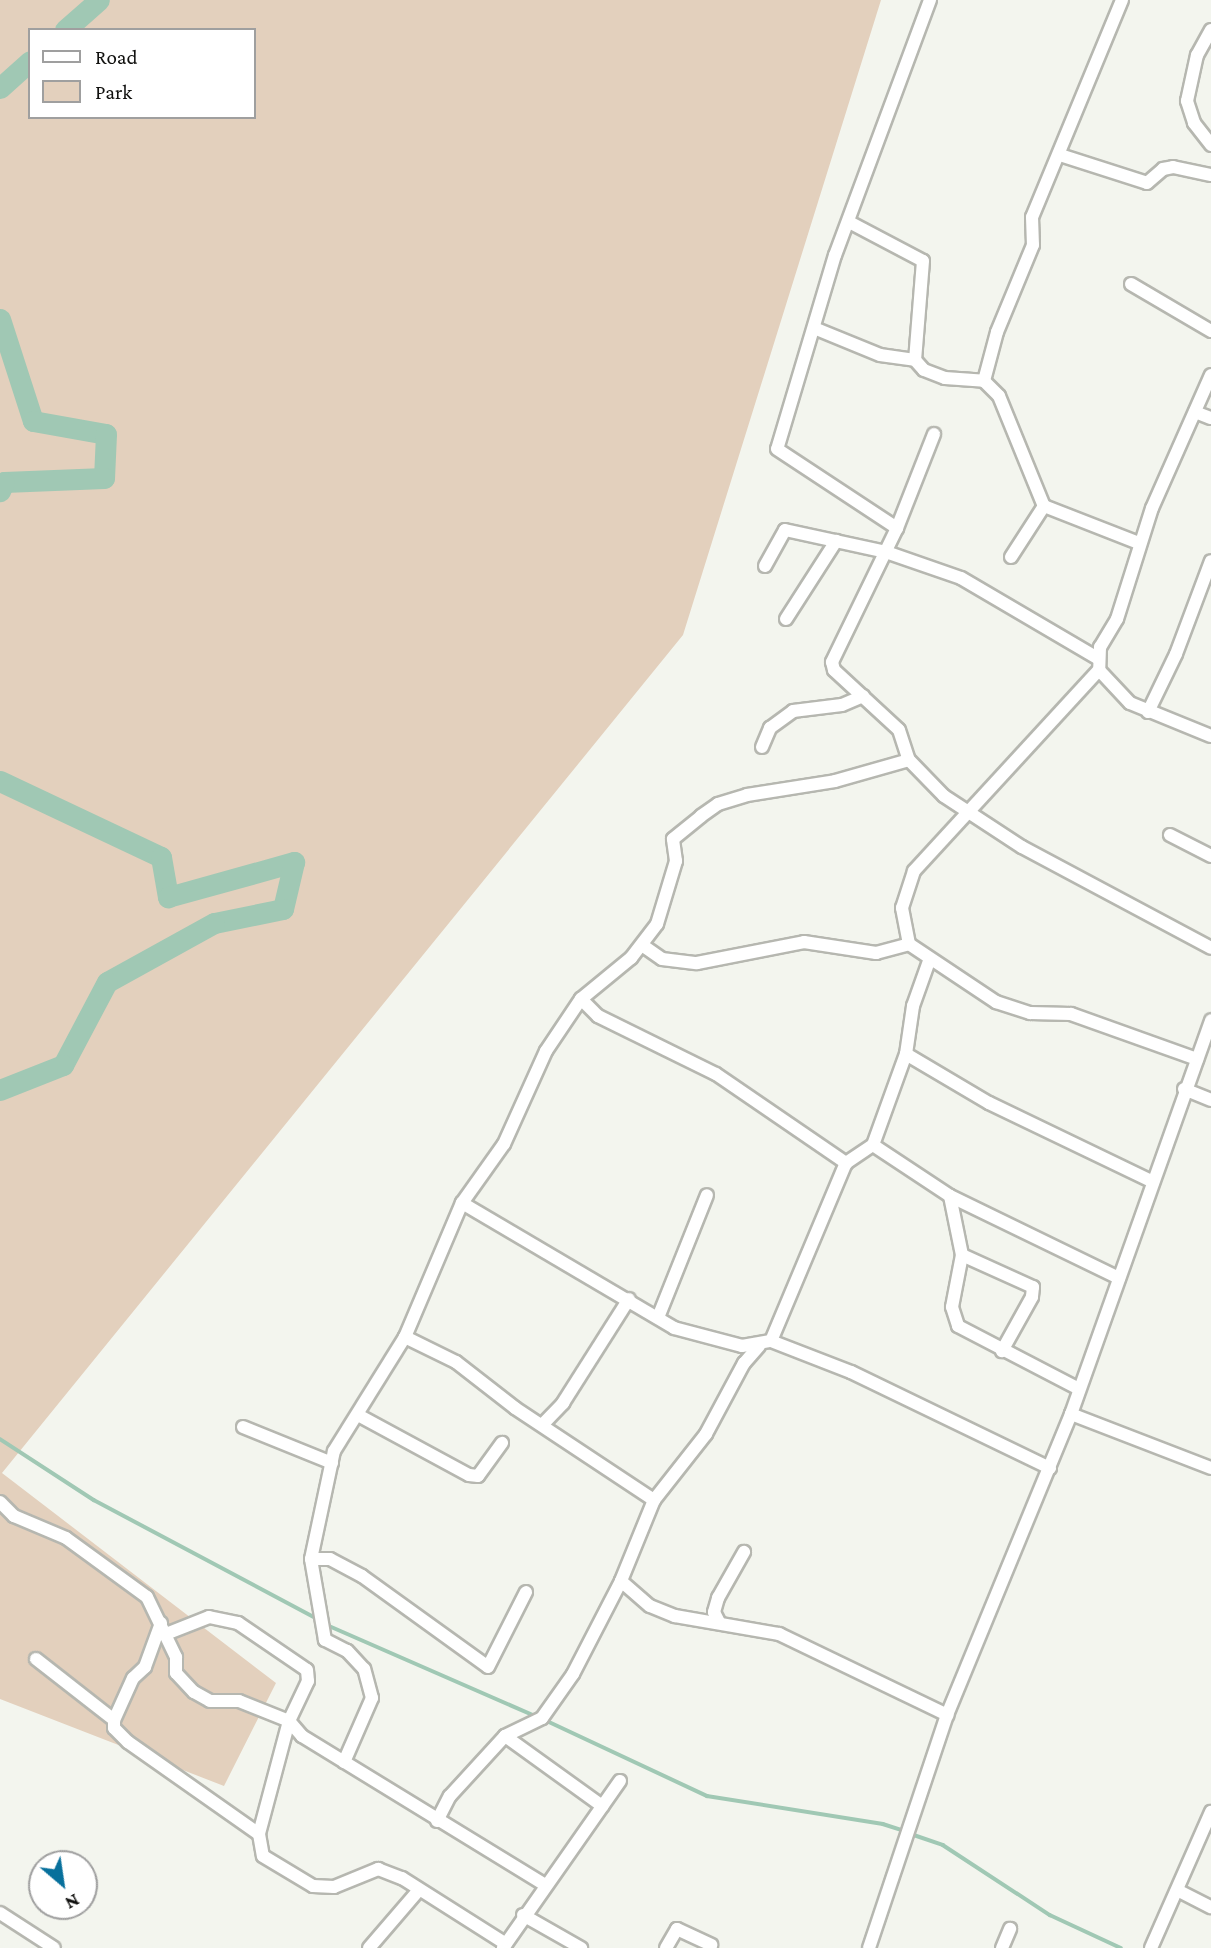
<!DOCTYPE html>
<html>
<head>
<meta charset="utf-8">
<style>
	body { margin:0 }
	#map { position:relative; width:1211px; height:1948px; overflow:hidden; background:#f3f5ee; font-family:"Crimson Pro",serif }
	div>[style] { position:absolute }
	.green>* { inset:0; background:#e3d0bd }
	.stream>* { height:3.5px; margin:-1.75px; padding:0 1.75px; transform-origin:1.75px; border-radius:1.75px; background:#a0c8b4 }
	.river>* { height:21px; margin:-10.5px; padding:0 10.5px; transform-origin:10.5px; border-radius:10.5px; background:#a0c8b4 }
	.roads { filter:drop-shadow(2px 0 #b6b7b0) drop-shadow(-2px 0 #b6b7b0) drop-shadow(0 2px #b6b7b0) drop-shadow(0 -2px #b6b7b0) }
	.minor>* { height:12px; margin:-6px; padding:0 6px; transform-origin:6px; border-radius:6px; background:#fff }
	span { translate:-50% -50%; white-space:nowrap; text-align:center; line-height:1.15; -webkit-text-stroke:5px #fff; paint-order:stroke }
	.legend { position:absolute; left:28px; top:28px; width:228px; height:91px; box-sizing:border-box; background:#fff; border:2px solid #9f9f9f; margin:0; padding:9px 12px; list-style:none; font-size:21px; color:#10100e }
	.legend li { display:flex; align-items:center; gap:14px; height:35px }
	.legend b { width:35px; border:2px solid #9f9f9f }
	.north { position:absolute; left:28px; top:1850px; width:70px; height:70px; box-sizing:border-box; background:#fff; border:2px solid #9f9f9f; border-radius:50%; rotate:151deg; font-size:19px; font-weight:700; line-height:28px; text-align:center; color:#10100e }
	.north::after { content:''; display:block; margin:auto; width:24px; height:32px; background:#07709c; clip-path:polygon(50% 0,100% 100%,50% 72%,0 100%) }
</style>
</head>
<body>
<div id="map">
	<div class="green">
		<i style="clip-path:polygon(evenodd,0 0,881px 0,683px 635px,2px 1473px,276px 1683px,224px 1786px,0 1699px,0 0,30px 30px,254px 30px,254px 117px,30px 117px,30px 30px)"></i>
	</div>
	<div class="stream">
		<i style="left:0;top:1439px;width:112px;rotate:33deg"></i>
		<i style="left:94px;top:1500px;width:254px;rotate:28deg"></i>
		<i style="left:327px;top:1625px;width:230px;rotate:23.6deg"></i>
		<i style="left:545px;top:1720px;width:179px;rotate:25.1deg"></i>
		<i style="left:707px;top:1796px;width:178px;rotate:9deg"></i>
		<i style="left:883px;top:1824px;width:22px;rotate:18deg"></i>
		<i style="left:911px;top:1834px;width:34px;rotate:19deg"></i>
		<i style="left:943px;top:1845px;width:128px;rotate:33.2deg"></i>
		<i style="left:1050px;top:1915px;width:78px;rotate:24.9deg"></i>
	</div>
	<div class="river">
		<i style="left:65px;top:30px;width:45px;rotate:-41.4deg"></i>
		<i style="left:0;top:88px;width:40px;rotate:-42deg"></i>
		<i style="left:0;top:319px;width:107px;rotate:72.1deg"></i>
		<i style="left:33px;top:421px;width:74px;rotate:10.1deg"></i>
		<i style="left:106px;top:434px;width:44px;rotate:92.6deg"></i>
		<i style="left:104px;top:478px;width:100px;rotate:177.7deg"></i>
		<i style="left:4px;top:482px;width:10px;rotate:114deg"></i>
		<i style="left:0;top:781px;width:178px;rotate:25.3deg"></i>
		<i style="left:161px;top:857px;width:41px;rotate:80.1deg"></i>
		<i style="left:168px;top:897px;width:131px;rotate:-15.5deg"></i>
		<i style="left:294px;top:862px;width:48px;rotate:103.2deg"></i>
		<i style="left:283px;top:909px;width:70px;rotate:168.5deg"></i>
		<i style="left:214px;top:923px;width:122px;rotate:151.1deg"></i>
		<i style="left:107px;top:982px;width:94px;rotate:117.9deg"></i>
		<i style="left:63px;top:1065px;width:68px;rotate:158.4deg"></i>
	</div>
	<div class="roads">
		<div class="minor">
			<i style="left:930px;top:0;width:272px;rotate:110.4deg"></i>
			<i style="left:835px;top:255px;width:202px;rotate:106.6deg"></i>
			<i style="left:777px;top:449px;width:144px;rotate:33.4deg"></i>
			<i style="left:897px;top:528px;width:149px;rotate:115.9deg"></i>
			<i style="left:832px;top:662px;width:8px;rotate:76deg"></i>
			<i style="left:834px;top:670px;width:88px;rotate:42.7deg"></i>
			<i style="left:899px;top:730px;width:32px;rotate:72deg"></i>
			<i style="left:909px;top:760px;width:50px;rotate:45.8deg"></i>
			<i style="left:944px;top:796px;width:93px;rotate:33.2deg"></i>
			<i style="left:1022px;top:847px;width:214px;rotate:28.1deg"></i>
			<i style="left:1122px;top:0;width:235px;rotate:112.5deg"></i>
			<i style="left:1032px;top:217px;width:28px;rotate:88deg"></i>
			<i style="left:1033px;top:245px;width:94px;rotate:112.5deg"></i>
			<i style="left:997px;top:332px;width:51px;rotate:104.9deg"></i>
			<i style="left:984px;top:381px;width:21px;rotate:45deg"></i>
			<i style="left:999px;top:396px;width:119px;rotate:67.8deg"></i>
			<i style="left:1044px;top:506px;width:102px;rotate:21.3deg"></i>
			<i style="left:1211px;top:30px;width:29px;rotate:119deg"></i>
			<i style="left:1197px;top:55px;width:47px;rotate:102.3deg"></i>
			<i style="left:1187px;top:101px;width:23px;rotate:72deg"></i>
			<i style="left:1194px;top:123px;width:28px;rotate:52deg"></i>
			<i style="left:1060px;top:155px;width:91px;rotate:17.8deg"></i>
			<i style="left:1147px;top:183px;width:21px;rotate:-41deg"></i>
			<i style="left:1163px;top:169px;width:10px;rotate:-11deg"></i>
			<i style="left:1173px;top:167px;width:39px;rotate:12deg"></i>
			<i style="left:851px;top:223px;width:81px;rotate:27.8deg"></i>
			<i style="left:923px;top:261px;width:99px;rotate:94.6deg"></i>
			<i style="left:915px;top:360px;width:13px;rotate:48deg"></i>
			<i style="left:924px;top:370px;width:22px;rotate:21deg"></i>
			<i style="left:945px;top:378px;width:39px;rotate:4deg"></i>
			<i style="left:1131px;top:284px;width:93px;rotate:30.4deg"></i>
			<i style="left:814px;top:328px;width:71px;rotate:22.2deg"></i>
			<i style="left:880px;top:355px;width:35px;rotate:8deg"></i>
			<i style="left:1211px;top:375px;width:145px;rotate:113.9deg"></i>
			<i style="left:1152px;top:508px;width:116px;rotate:107.5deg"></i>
			<i style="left:1117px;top:619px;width:33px;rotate:121deg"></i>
			<i style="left:1100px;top:647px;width:23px;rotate:92deg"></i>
			<i style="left:1099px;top:670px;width:45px;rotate:46.8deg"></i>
			<i style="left:1130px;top:703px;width:87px;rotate:22.2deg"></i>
			<i style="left:1195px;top:412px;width:17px;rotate:21deg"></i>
			<i style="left:897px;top:528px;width:101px;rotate:-68.5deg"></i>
			<i style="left:1011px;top:557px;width:61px;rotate:-57.1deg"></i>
			<i style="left:765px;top:566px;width:41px;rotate:-60.9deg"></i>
			<i style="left:785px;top:530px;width:103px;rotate:12.3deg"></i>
			<i style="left:886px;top:552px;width:79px;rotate:19.1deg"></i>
			<i style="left:961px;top:578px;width:160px;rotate:30.4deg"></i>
			<i style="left:786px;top:619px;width:93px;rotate:-57.3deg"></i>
			<i style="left:1148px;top:712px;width:64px;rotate:-64.2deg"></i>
			<i style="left:1176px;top:654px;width:99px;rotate:-69.4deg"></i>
			<i style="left:762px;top:747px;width:21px;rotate:-67deg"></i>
			<i style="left:770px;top:728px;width:29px;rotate:-36deg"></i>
			<i style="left:793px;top:711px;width:49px;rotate:-7deg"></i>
			<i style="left:842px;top:705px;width:23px;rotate:-23deg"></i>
			<i style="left:1170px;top:835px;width:46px;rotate:27.1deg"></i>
			<i style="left:909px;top:944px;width:37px;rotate:-101deg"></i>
			<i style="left:902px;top:908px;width:39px;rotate:-72deg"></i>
			<i style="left:914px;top:871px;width:273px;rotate:-47.4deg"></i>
			<i style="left:642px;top:945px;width:24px;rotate:35deg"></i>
			<i style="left:662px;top:959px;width:35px;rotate:7deg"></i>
			<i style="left:697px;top:963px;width:109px;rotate:-11.1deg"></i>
			<i style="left:804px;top:942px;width:73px;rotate:8.7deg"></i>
			<i style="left:876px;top:953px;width:34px;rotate:-15deg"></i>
			<i style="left:909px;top:944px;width:105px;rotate:33.7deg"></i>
			<i style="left:996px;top:1002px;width:36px;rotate:18deg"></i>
			<i style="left:1030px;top:1013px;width:41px;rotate:1.4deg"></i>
			<i style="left:1071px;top:1014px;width:134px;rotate:19.7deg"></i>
			<i style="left:581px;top:999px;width:24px;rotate:45deg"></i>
			<i style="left:598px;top:1016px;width:131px;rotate:26.2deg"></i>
			<i style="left:716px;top:1074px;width:158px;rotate:34.4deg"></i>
			<i style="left:906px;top:1054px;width:96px;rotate:30.6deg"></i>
			<i style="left:989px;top:1103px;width:182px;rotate:25.7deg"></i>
			<i style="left:1184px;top:1089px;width:29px;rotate:22deg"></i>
			<i style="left:873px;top:1145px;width:92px;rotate:33.5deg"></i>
			<i style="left:950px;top:1196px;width:60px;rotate:78.5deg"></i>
			<i style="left:962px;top:1255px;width:53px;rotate:100.9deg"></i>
			<i style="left:952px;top:1307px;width:20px;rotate:72deg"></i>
			<i style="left:958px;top:1326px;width:136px;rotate:27.5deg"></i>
			<i style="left:950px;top:1196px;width:188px;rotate:25.9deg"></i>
			<i style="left:462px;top:1203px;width:246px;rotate:30.5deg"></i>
			<i style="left:674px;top:1328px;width:70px;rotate:14.8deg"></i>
			<i style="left:742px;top:1346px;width:29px;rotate:-10deg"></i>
			<i style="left:771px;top:1341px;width:193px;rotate:-67.2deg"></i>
			<i style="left:846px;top:1163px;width:32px;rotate:-34deg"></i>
			<i style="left:873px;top:1145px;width:97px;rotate:-70.1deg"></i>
			<i style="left:906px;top:1054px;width:49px;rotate:-81.7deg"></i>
			<i style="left:913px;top:1006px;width:48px;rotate:-70.4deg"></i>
			<i style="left:962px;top:1255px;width:78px;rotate:24.3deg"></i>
			<i style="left:1033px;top:1287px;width:10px;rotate:96deg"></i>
			<i style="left:1032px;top:1297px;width:62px;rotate:119.1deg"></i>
			<i style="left:659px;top:1315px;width:129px;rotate:-68.2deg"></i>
			<i style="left:405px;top:1337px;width:57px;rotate:26.1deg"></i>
			<i style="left:456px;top:1362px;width:75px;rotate:37.9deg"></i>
			<i style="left:515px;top:1408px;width:167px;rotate:33.5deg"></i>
			<i style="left:771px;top:1341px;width:86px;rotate:21.2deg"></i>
			<i style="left:851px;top:1372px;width:221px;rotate:25.8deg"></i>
			<i style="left:759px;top:1346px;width:23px;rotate:131deg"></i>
			<i style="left:744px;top:1363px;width:81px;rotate:118.2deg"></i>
			<i style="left:706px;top:1434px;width:84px;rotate:128.2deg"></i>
			<i style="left:654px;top:1500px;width:87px;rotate:112.2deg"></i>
			<i style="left:621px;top:1581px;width:38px;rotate:41deg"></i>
			<i style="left:650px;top:1606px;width:27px;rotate:22deg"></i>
			<i style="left:675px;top:1616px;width:106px;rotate:9.8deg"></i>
			<i style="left:779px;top:1634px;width:187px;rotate:25.7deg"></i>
			<i style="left:1071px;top:1414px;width:150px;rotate:21.1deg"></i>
			<i style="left:358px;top:1415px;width:126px;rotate:28.4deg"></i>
			<i style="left:469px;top:1475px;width:9px;rotate:6deg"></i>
			<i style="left:478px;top:1476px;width:41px;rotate:-54deg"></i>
			<i style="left:544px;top:1423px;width:28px;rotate:-46deg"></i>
			<i style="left:563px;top:1403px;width:123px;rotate:-57.6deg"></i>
			<i style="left:243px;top:1427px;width:96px;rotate:22deg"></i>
			<i style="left:0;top:1502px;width:20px;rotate:45deg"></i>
			<i style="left:14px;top:1516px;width:56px;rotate:22.9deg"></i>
			<i style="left:66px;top:1538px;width:100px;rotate:36.1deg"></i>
			<i style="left:147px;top:1597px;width:67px;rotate:64.2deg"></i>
			<i style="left:176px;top:1657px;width:16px;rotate:90deg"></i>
			<i style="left:176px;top:1673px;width:26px;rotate:47deg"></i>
			<i style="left:194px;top:1692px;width:18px;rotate:29deg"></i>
			<i style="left:210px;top:1701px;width:29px"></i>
			<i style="left:239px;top:1701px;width:54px;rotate:21.8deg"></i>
			<i style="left:289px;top:1721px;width:20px;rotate:49deg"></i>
			<i style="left:302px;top:1736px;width:285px;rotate:31.5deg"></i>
			<i style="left:311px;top:1559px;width:19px"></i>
			<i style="left:330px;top:1559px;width:36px;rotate:28deg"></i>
			<i style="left:362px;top:1576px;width:155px;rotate:35.8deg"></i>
			<i style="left:488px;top:1667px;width:84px;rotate:-63.1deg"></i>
			<i style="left:719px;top:1622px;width:11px;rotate:-117deg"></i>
			<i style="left:714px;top:1612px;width:15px;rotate:-74deg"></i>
			<i style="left:718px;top:1598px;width:53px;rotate:-60.5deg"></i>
			<i style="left:161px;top:1623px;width:47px;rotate:110deg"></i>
			<i style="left:145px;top:1667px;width:16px;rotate:137deg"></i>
			<i style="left:133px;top:1678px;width:46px;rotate:114.3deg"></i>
			<i style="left:114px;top:1720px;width:8px;rotate:90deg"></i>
			<i style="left:114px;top:1728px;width:20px;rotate:45deg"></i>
			<i style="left:128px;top:1742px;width:160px;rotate:35.1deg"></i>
			<i style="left:259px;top:1834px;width:22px;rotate:80deg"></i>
			<i style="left:263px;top:1856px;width:58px;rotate:31deg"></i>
			<i style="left:313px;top:1886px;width:21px;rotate:3deg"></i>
			<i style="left:334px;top:1887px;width:48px;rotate:-22.2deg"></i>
			<i style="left:378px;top:1869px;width:26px;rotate:21deg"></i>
			<i style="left:402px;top:1878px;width:123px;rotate:32.4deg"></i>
			<i style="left:166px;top:1634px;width:46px;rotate:-21.6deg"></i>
			<i style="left:209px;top:1617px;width:30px;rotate:12deg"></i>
			<i style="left:238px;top:1623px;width:83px;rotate:34.3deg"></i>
			<i style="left:307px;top:1670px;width:11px;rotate:85deg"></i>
			<i style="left:308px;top:1681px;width:44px;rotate:115.4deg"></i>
			<i style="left:289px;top:1721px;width:117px;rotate:104.9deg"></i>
			<i style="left:36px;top:1659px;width:99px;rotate:38deg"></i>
			<i style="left:505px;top:1736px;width:120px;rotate:35.8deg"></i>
			<i style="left:344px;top:1762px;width:70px;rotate:-66.4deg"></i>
			<i style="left:372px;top:1698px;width:30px;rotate:-105deg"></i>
			<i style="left:364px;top:1669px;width:25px;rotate:-133deg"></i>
			<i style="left:347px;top:1651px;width:25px;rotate:-153deg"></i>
			<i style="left:325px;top:1640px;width:82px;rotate:-99.8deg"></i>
			<i style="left:311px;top:1559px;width:110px;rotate:-78deg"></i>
			<i style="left:334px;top:1451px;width:134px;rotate:-58.1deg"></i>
			<i style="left:405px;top:1337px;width:146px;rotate:-67deg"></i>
			<i style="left:462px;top:1203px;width:72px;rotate:-54.6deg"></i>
			<i style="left:504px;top:1144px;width:102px;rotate:-65.7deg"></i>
			<i style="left:546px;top:1051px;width:63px;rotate:-56.1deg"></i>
			<i style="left:581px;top:999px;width:65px;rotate:-39.4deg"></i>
			<i style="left:631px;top:958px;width:43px;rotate:-52.6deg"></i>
			<i style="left:657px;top:924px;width:66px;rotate:-73.2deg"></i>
			<i style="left:676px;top:861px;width:22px;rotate:-98deg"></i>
			<i style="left:673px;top:839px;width:36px;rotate:-39deg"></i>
			<i style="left:701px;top:816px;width:21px;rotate:-35deg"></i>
			<i style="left:718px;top:804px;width:30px;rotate:-17deg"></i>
			<i style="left:747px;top:795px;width:89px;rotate:-9deg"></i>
			<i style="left:835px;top:781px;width:77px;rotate:-15.8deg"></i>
			<i style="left:437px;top:1821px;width:28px;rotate:-63deg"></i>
			<i style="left:450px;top:1796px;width:81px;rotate:-47.5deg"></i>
			<i style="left:505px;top:1736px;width:41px;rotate:-25.9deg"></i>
			<i style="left:542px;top:1718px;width:54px;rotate:-54.8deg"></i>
			<i style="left:573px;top:1674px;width:105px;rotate:-62.7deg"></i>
			<i style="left:1179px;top:1891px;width:36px;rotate:27deg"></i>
			<i style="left:0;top:1913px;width:64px;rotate:32.9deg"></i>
			<i style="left:523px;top:1915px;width:67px;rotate:29.6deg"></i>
			<i style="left:369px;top:1948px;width:75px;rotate:-49.3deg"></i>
			<i style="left:503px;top:1948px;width:204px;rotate:-55deg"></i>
			<i style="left:666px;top:1948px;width:22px;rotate:-60deg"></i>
			<i style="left:677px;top:1929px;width:38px;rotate:25deg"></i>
			<i style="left:869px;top:1948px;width:246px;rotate:-71.5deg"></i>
			<i style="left:947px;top:1715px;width:326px;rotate:-67.6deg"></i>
			<i style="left:1071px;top:1414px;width:418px;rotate:-70.4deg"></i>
			<i style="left:1002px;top:1948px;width:21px;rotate:-67deg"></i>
			<i style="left:1151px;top:1948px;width:149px;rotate:-66.2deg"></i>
		</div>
	</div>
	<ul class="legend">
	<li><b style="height:9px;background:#fff"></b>Road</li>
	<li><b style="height:19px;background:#e3d0bd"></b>Park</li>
	</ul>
	<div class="north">N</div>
</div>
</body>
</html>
